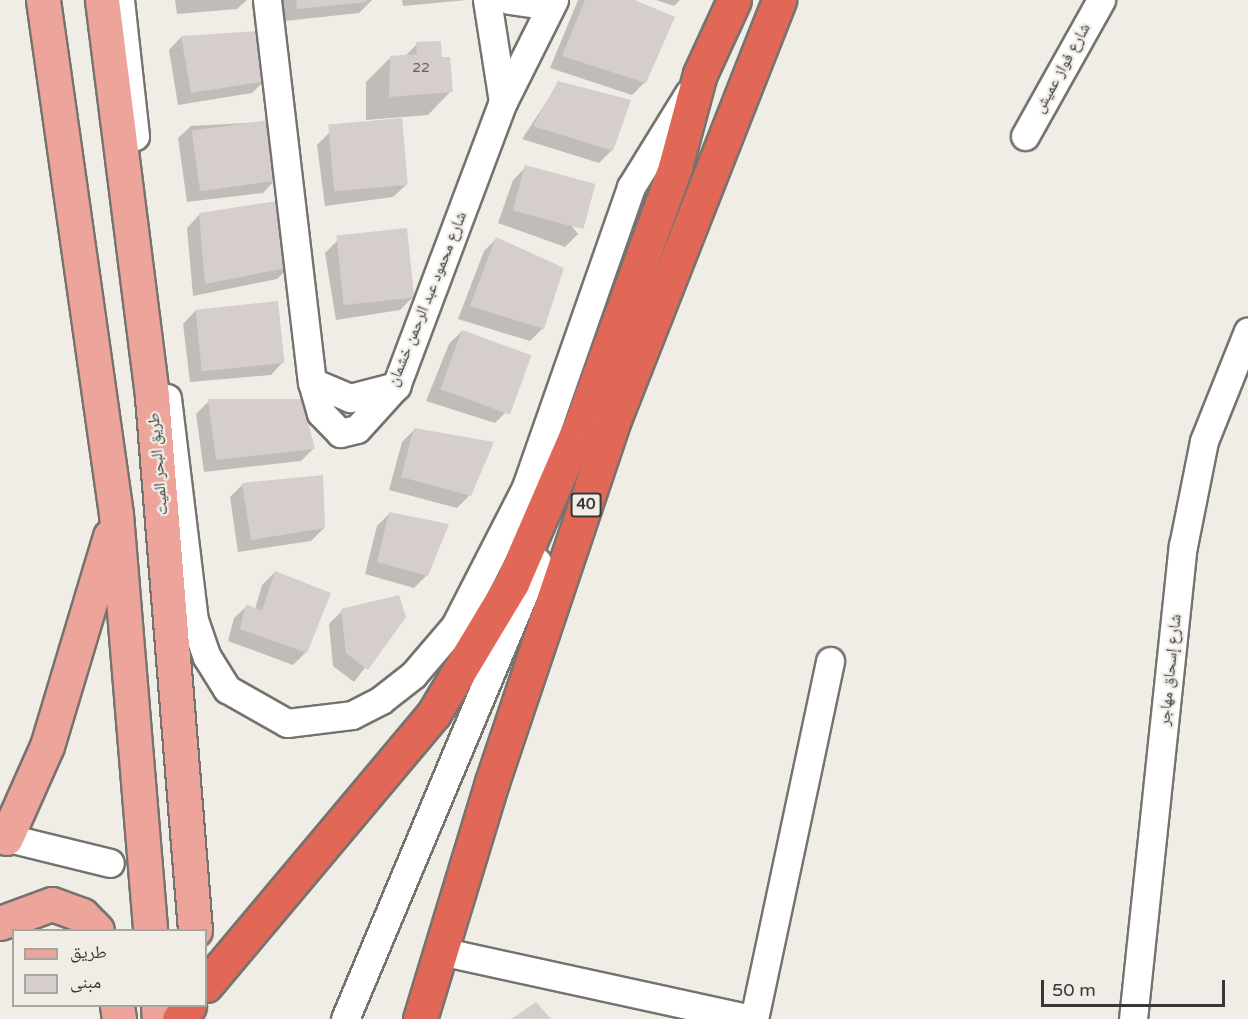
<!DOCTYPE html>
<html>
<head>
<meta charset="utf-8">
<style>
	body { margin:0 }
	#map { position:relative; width:1248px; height:1019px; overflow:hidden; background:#f0ede7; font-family:"Varela Round","Noto Naskh Arabic",sans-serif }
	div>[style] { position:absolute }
	.shadow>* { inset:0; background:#0003 }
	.building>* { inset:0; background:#d5cecd; transform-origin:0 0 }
	.roads { filter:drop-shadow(2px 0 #76736f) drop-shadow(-2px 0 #76736f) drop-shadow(0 2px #76736f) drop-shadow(0 -2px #76736f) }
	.minor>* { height:27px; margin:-13.5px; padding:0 13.5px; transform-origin:13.5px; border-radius:13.5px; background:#fff }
	.major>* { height:33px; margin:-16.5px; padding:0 16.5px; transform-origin:16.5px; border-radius:16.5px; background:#eda49a }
	.highway>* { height:33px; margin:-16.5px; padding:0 16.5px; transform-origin:16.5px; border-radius:16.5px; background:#e16856 }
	span { translate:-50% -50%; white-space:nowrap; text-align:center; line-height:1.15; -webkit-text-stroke:4.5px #f0ede7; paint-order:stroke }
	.number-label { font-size:14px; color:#605e5c }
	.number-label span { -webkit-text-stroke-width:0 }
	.shield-label span { padding:2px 4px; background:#f0ede7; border:2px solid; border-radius:4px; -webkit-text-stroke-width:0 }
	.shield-label { font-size:15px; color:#393836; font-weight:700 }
	.street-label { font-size:16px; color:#393836 }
	.legend { position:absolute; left:12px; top:929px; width:195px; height:78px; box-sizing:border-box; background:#f0ede7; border:2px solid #a7a5a0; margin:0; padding:8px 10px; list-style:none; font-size:18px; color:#393836 }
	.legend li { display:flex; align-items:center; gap:12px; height:30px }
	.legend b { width:30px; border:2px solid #a7a5a0 }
	.scale { position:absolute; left:1041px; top:980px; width:184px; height:27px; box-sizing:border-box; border:3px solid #393836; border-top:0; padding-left:8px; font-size:18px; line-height:21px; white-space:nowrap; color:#393836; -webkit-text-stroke:4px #f0ede7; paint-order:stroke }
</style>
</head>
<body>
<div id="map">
	<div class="shadow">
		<i style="clip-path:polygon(175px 0,247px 0,237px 9px,177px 14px)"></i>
		<i style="clip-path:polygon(281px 0,372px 0,359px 13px,285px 21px)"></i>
		<i style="clip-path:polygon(402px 0,467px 0,403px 6px)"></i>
		<i style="clip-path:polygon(578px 0,631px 0,645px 82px,632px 95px,550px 68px)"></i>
		<i style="clip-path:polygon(656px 0,680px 0,674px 6px)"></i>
		<i style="clip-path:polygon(181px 37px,265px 80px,252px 93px,178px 105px,169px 50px)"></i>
		<i style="clip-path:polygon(417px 44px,441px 59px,451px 91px,428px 115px,366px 120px,366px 82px,390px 58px,404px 57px)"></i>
		<i style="clip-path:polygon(559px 83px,612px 150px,599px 163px,522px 139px)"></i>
		<i style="clip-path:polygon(268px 122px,275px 180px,263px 193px,187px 202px,178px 138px,191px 126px)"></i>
		<i style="clip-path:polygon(330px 132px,406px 185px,393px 197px,325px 206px,317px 145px)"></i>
		<i style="clip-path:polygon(526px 167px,578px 234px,565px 247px,498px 223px,513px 180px)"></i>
		<i style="clip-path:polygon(199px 215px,290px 267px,277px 279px,193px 296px,187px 228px)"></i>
		<i style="clip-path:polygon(496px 239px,543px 328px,530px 341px,458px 319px,484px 251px)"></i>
		<i style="clip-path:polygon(338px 240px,413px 297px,400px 310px,336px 320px,325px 253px)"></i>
		<i style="clip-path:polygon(195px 311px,283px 362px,271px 375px,190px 382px,183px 324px)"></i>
		<i style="clip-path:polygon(462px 331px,508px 410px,495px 423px,426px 401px,449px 344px)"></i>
		<i style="clip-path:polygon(209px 401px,314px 448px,301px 461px,204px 472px,196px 414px)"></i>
		<i style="clip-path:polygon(415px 429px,470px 495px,457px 508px,389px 490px,402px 442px)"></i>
		<i style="clip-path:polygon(243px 484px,324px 528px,311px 541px,238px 552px,230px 497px)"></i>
		<i style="clip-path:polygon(390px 513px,427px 575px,414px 588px,365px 574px,377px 526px)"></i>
		<i style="clip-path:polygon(275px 572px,329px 594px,305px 653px,293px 665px,228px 641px,234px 618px,247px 606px,255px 609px,262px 585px)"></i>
		<i style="clip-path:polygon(342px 611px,404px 617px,354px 682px,333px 666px,329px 624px)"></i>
	</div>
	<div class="building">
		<i style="clip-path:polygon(296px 0,366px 0,367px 2px,297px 9px)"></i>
		<i style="clip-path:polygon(585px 0,635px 0,675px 17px,646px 83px,562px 56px)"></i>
		<i style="clip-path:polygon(262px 31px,266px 81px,191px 93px,181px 36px)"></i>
		<i style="clip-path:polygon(441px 41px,442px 57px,450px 57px,453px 92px,389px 97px,390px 56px,417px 54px,416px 42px)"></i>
		<i style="clip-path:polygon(558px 81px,631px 100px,613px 151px,533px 126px)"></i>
		<i style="left:402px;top:118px;width:67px;height:74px;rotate:85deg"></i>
		<i style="left:269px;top:120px;width:61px;height:78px;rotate:82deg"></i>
		<i style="left:525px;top:165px;width:73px;height:47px;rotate:15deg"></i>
		<i style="clip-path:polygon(284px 200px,291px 267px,205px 284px,199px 213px)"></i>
		<i style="left:407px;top:228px;width:70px;height:71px;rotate:84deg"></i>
		<i style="clip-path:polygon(496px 237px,564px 268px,544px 329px,470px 306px)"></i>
		<i style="left:278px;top:301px;width:62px;height:83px;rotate:84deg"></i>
		<i style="left:462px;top:330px;width:74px;height:63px;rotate:20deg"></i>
		<i style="clip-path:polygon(208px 399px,302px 399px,315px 449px,216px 460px)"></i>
		<i style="clip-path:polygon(414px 428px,494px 442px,471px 496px,401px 477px)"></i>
		<i style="clip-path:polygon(323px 475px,325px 528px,251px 540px,242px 483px)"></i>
		<i style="clip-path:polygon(389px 512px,449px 524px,428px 576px,377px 562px)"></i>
		<i style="clip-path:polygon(275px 571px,331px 593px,307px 653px,240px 629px,246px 604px,262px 611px)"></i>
		<i style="clip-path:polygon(399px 595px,406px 617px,368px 670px,346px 653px,341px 609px)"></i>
		<i style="clip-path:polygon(536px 1002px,551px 1019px,511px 1019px)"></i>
	</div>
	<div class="roads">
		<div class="minor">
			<i style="left:120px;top:0;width:137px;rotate:83.7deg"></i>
			<i style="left:267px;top:0;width:385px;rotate:83.3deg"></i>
			<i style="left:312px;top:382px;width:32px;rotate:74deg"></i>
			<i style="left:321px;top:413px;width:28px;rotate:46deg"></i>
			<i style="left:340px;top:433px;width:17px;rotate:-13deg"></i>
			<i style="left:357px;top:429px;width:58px;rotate:-47.8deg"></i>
			<i style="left:396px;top:386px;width:303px;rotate:-69.4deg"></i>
			<i style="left:503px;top:102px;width:114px;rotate:-63.4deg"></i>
			<i style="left:487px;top:0;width:103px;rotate:81.1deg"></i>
			<i style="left:509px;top:0;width:42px;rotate:8.1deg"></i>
			<i style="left:1025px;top:136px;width:156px;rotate:-60.8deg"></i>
			<i style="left:312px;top:382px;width:41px;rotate:22.8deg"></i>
			<i style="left:350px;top:398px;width:48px;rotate:-14.6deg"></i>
			<i style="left:167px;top:398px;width:224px;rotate:83.1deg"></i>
			<i style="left:194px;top:620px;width:39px;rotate:71deg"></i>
			<i style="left:207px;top:657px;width:38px;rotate:58deg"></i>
			<i style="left:227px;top:689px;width:69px;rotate:29.5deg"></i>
			<i style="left:287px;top:723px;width:65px;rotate:-7deg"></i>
			<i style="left:352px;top:715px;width:33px;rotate:-27deg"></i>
			<i style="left:381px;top:700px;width:41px;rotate:-38deg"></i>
			<i style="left:413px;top:675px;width:65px;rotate:-49.4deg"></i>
			<i style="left:455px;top:626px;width:156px;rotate:-62.9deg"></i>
			<i style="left:526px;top:487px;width:318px;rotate:-70.7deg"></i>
			<i style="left:631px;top:187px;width:110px;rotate:-58.3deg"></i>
			<i style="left:0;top:836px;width:113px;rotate:13.8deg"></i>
			<i style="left:440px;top:951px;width:319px;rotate:12.3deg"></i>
			<i style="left:345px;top:1019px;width:496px;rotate:-67.2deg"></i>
			<i style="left:754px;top:1019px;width:366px;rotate:-78deg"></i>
			<i style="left:1133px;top:1019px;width:476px;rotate:-84deg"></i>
			<i style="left:1183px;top:546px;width:107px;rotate:-78.7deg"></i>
			<i style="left:1204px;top:441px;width:118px;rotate:-68.2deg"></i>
		</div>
		<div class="major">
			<i style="left:43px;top:0;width:519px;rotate:81.92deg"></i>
			<i style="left:116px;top:514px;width:417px;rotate:85.3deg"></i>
			<i style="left:102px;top:0;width:400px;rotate:82.8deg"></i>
			<i style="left:152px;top:397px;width:535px;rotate:85.39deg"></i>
			<i style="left:6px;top:838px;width:101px;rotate:-66deg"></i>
			<i style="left:47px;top:746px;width:219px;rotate:-73.3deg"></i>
			<i style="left:0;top:923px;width:55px;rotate:-20.1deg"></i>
			<i style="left:52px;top:904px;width:32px;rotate:20deg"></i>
			<i style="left:82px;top:915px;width:21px;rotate:45deg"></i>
			<i style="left:117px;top:1006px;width:13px;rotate:81deg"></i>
			<i style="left:158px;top:1006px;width:13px;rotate:86deg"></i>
		</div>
		<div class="highway">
			<i style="left:206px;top:985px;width:355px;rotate:-50deg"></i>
			<i style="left:434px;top:713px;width:152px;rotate:-59deg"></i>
			<i style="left:512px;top:583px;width:179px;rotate:-66.6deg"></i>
			<i style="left:583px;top:419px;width:268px;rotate:-69.9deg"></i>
			<i style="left:675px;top:167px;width:96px;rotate:-75deg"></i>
			<i style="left:700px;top:74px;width:81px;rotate:-65.3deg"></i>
			<i style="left:179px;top:1019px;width:16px;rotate:-52deg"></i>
			<i style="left:420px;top:1019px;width:248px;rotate:-73.1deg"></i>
			<i style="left:492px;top:782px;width:385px;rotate:-71.4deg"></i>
			<i style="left:615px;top:417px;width:448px;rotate:-68.5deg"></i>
		</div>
	</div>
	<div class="number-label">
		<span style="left:421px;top:68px">22</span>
	</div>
	<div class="shield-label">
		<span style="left:586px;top:505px">40</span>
	</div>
	<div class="street-label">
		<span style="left:1062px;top:68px;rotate:-61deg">شارع فواز عميش</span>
		<span style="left:427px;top:299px;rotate:-68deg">شارع محمود عبد الرحمن خشمان</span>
		<span style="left:158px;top:464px;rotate:-95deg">طريق البحر الميت</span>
		<span style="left:1170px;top:670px;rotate:-84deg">شارع إسحاق مهاجر</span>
	</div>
	<ul class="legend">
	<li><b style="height:8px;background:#eda49a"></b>طريق</li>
	<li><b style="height:16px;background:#d5cecd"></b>مبنى</li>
	</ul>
	<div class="scale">50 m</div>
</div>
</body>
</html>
